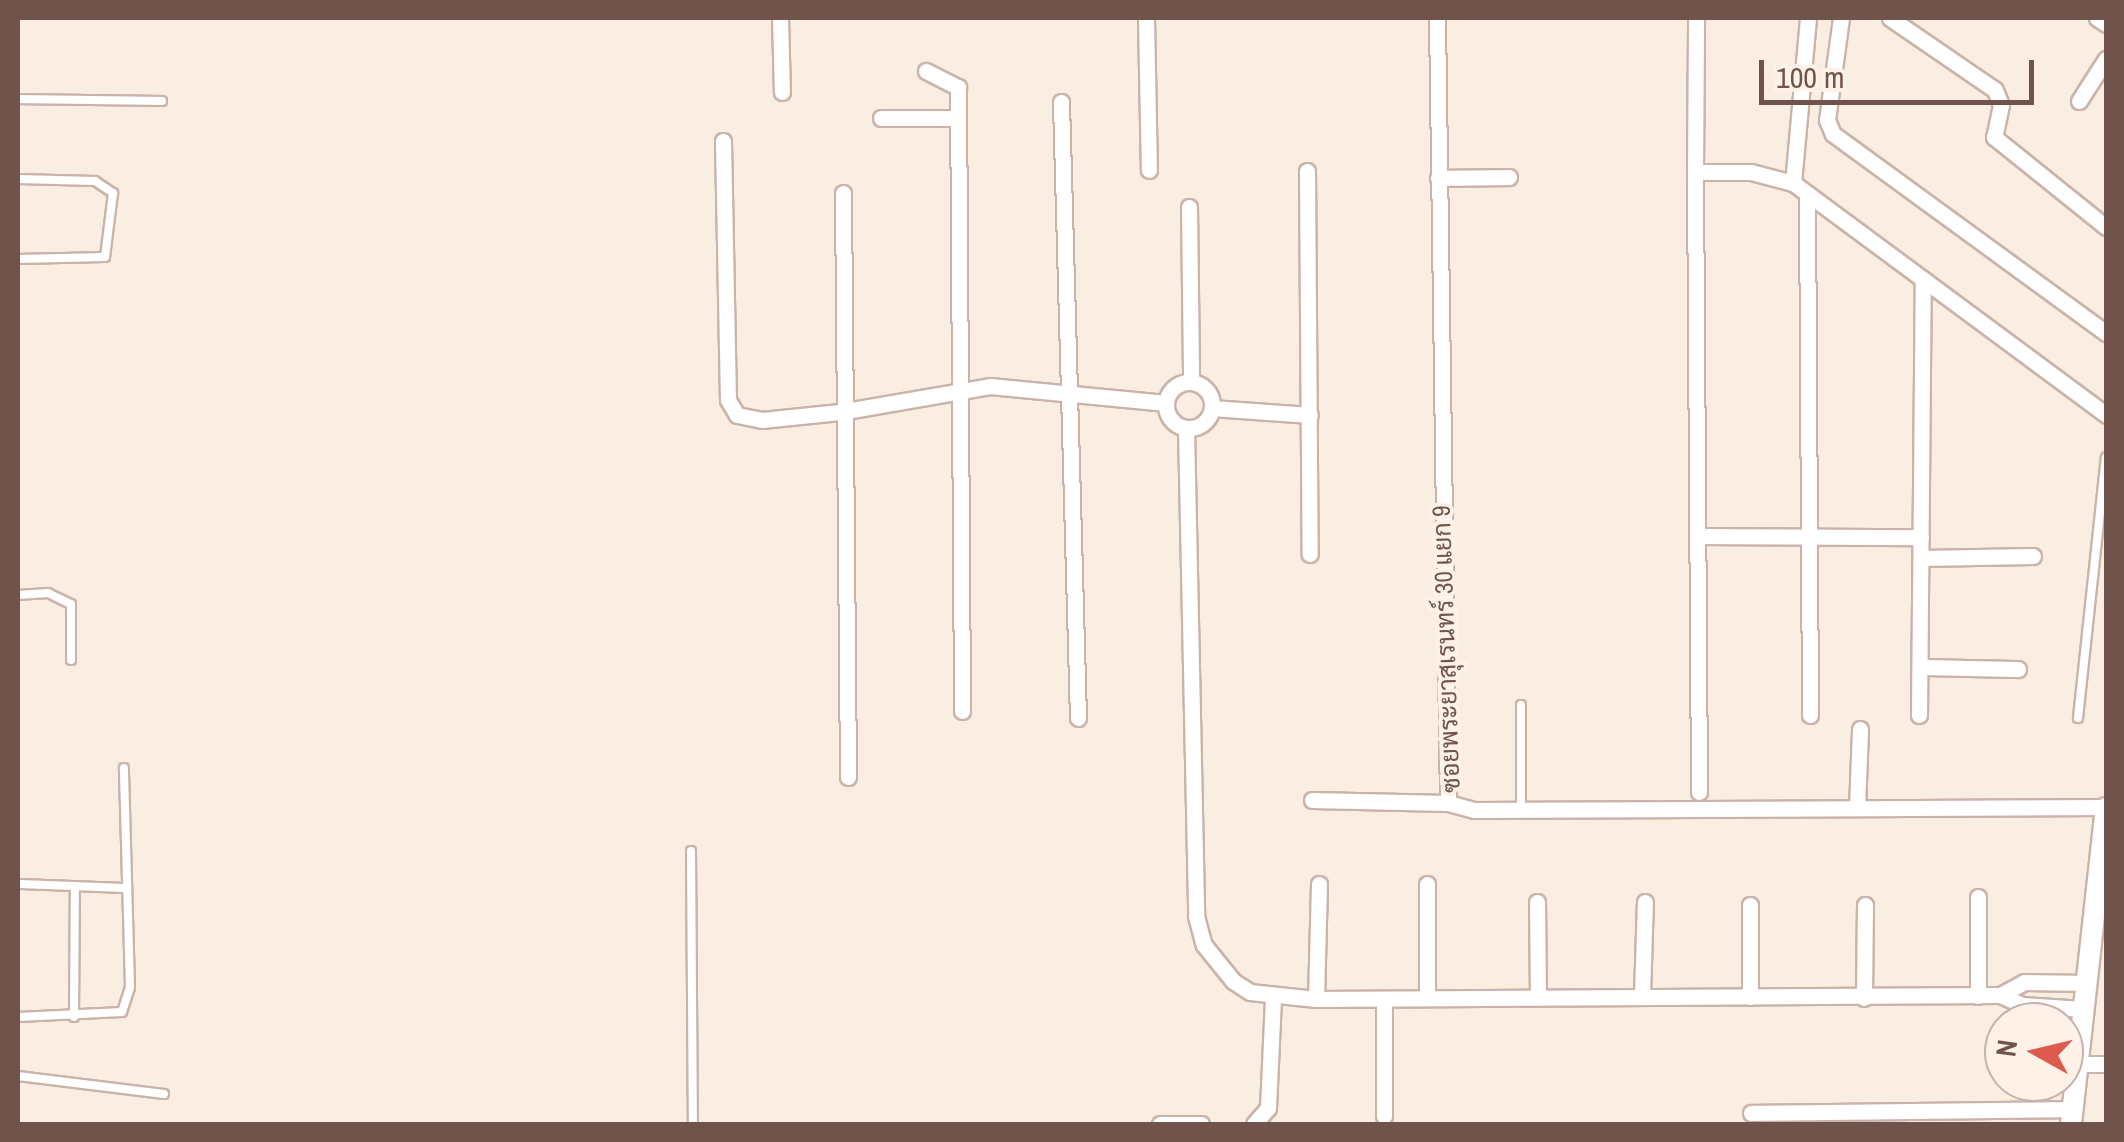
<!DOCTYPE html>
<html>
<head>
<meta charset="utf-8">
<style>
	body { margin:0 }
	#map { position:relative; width:2124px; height:1142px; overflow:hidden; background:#faeee2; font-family:"Archivo Narrow",Sarabun,sans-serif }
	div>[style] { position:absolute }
	.roads { filter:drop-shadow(2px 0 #cab4aa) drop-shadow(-2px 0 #cab4aa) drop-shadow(0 2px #cab4aa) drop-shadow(0 -2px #cab4aa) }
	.service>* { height:8px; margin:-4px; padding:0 4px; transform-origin:4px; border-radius:4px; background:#fff }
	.minor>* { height:15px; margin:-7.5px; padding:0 7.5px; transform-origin:7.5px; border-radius:7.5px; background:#fff }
	.minor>.ring { margin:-7.5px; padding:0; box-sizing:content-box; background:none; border:15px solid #fff; border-radius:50% }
	.tertiary>* { height:20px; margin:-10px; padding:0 10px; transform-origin:10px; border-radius:10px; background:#fff }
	span { translate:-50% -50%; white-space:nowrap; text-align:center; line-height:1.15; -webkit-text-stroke:8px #fef2e8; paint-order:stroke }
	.street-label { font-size:25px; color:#70534b }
	.frame { position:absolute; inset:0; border:20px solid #70534b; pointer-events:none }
	.north { position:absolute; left:1984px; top:1002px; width:100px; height:100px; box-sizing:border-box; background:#fef2e8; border:2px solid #c5b2a9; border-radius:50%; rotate:278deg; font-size:28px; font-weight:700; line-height:40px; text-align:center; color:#70534b }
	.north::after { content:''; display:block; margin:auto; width:35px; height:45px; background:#dd5a4f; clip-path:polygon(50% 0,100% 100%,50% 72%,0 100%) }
	.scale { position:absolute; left:1759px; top:60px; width:275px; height:45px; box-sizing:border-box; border:5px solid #70534b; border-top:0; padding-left:12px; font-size:30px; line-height:35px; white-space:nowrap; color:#70534b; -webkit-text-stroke:8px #fef2e8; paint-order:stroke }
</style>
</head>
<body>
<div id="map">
	<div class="roads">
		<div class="service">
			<i style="left:18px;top:99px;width:144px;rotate:0.8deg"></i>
			<i style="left:18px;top:179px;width:77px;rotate:1.5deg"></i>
			<i style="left:95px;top:181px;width:22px;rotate:34deg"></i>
			<i style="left:113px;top:193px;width:64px;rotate:97.1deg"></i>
			<i style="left:105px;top:257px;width:87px;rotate:178.7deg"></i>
			<i style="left:18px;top:595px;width:30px;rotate:-4deg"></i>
			<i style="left:48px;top:593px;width:25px;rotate:26deg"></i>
			<i style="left:71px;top:604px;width:56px;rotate:90deg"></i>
			<i style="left:2078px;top:718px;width:262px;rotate:-83.9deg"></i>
			<i style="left:1521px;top:810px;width:105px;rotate:-90deg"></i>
			<i style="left:691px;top:851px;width:273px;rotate:89.6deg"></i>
			<i style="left:18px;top:884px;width:109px;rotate:2.1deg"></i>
			<i style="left:18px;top:1017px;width:104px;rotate:-2.8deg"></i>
			<i style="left:122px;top:1012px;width:26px;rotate:-72deg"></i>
			<i style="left:130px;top:987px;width:219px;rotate:-91.6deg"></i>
			<i style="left:74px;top:1017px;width:131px;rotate:-89.6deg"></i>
			<i style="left:18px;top:1076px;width:147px;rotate:7deg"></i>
		</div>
		<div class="minor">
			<i style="left:780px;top:18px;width:74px;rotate:88.5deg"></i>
			<i style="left:1146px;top:18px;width:152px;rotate:88.9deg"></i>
			<i style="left:1437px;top:18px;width:785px;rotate:89.2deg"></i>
			<i style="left:1841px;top:18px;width:103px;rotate:97.8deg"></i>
			<i style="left:1827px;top:120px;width:15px;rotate:67deg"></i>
			<i style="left:1833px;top:134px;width:338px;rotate:36.1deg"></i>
			<i style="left:1890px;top:18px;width:127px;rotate:34.4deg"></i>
			<i style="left:1995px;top:90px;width:16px;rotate:68deg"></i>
			<i style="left:2001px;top:105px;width:33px;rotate:102deg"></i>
			<i style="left:1994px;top:137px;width:144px;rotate:38.8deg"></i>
			<i style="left:2097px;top:18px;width:11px;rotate:34deg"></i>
			<i style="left:926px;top:71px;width:36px;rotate:27deg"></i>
			<i style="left:958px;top:87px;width:624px;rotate:89.63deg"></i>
			<i style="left:2079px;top:101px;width:50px;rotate:-57.3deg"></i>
			<i style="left:1061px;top:102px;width:616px;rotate:88.42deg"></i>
			<i style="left:881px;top:118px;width:76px"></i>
			<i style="left:723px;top:141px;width:259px;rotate:88.9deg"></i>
			<i style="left:728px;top:400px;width:17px;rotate:59deg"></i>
			<i style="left:737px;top:415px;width:25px;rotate:11deg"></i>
			<i style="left:762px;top:420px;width:78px;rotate:-5.9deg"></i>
			<i style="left:840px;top:412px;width:152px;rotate:-9.8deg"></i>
			<i style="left:990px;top:386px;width:177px;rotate:5.5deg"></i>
			<i style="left:1307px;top:171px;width:383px;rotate:89.6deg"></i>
			<i style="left:1695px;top:172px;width:154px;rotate:-89.6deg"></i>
			<i style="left:1438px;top:178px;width:71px;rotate:-0.8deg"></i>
			<i style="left:1793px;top:183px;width:166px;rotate:-84.8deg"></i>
			<i style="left:843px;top:193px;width:584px;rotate:89.51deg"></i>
			<i style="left:1807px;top:194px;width:521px;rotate:89.67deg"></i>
			<i style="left:1189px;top:207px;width:175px;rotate:89.3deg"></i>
			<i class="ring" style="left:1166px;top:382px;width:31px;height:31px"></i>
			<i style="left:1212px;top:408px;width:98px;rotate:4.1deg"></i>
			<i style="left:1186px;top:428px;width:488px;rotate:88.8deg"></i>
			<i style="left:1196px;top:916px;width:30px;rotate:75deg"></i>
			<i style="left:1204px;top:945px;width:46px;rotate:51.1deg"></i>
			<i style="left:1233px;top:981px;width:20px;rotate:33deg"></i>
			<i style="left:1250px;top:992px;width:66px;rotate:6.1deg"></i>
			<i style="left:1316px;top:999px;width:684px;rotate:-0.34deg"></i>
			<i style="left:2000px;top:995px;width:24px;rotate:24deg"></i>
			<i style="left:2022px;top:1005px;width:61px;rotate:3.8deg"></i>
			<i style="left:1698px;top:536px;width:223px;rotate:0.3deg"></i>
			<i style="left:1921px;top:558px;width:112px;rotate:-1deg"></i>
			<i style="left:1920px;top:667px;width:98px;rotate:1.2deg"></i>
			<i style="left:1919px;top:715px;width:436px;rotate:-89.5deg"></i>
			<i style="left:1699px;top:792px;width:620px;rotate:-90.37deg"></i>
			<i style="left:1695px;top:172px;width:56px"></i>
			<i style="left:1751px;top:172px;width:43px;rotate:14.7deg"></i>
			<i style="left:1793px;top:183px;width:390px;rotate:36.5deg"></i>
			<i style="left:1312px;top:800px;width:136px;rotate:1.3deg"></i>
			<i style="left:1448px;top:803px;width:27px;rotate:15deg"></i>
			<i style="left:1474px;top:810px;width:632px;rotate:-0.27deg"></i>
			<i style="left:1857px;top:808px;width:79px;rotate:-87.8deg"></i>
			<i style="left:1427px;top:884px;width:113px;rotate:90deg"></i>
			<i style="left:1537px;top:902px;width:94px;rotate:89.4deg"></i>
			<i style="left:1750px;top:905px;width:92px;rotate:90deg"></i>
			<i style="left:1642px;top:995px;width:93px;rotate:-88.2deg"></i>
			<i style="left:2000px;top:995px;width:27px;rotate:-28deg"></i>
			<i style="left:2024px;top:982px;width:62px;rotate:0.9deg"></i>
			<i style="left:1978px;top:996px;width:99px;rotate:-90deg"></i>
			<i style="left:1864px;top:998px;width:93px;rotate:-89.4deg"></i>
			<i style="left:1316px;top:999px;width:115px;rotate:-88.5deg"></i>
			<i style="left:2078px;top:1064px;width:28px"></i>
			<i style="left:1751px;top:1113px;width:321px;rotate:-0.7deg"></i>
			<i style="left:1384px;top:1116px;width:117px;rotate:-90deg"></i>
			<i style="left:1160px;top:1124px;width:41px"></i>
			<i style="left:1254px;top:1124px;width:21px;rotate:-49deg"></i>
			<i style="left:1268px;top:1108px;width:111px;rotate:-87.4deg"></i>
		</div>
		<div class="tertiary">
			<i style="left:2071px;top:1124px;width:318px;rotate:-83.7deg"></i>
		</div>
	</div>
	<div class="street-label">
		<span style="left:1446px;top:649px;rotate:-92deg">ซอยพระยาสุเรนทร์ 30 แยก 9</span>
	</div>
	<div class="frame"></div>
	<div class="north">N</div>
	<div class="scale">100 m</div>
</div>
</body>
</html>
